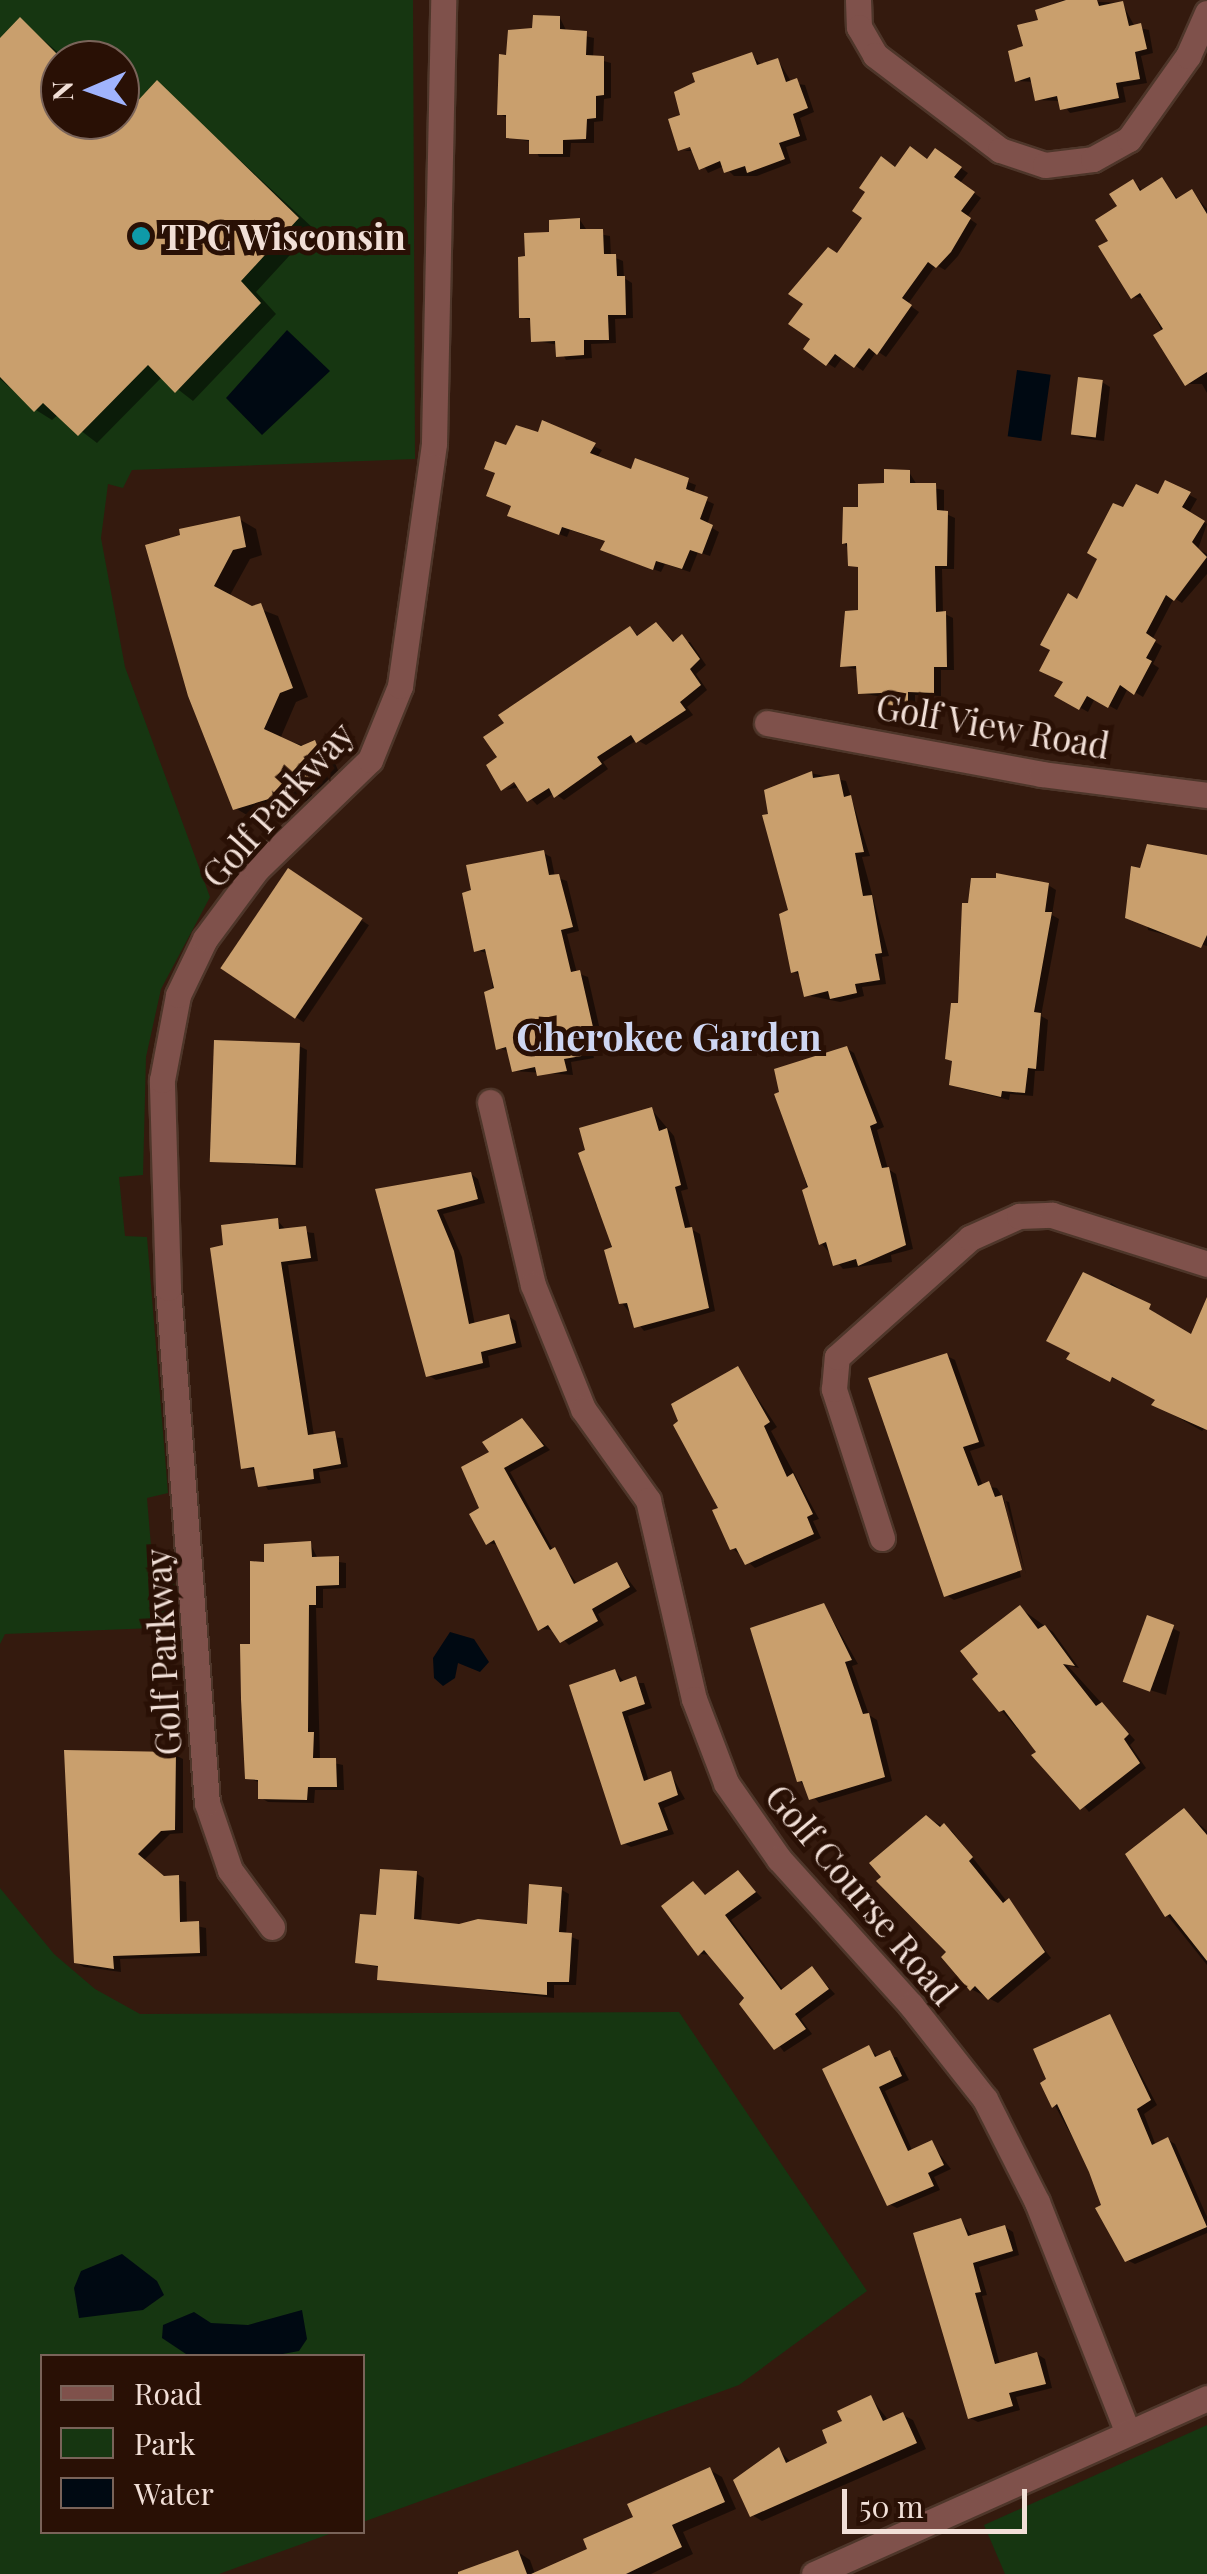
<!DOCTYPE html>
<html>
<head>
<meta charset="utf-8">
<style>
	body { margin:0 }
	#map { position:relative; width:1207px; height:2574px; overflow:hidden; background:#341a0e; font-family:"Playfair Display",serif }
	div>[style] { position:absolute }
	.green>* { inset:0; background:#163611 }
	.water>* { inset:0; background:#000912; transform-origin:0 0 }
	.shadow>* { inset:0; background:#0007; transform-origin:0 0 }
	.building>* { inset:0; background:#c99f6d; transform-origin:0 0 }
	.roads { filter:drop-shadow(2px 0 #4e362a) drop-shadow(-2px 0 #4e362a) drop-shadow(0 2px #4e362a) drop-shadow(0 -2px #4e362a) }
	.minor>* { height:25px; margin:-12.5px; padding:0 12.5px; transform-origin:12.5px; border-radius:12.5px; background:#7f514b }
	.dots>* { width:28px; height:28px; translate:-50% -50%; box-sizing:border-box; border:5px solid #291005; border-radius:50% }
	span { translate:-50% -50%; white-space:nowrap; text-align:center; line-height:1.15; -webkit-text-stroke:10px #291005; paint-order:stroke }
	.poi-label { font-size:35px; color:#f1dfd7; font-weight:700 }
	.left { translate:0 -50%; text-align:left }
	.street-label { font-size:35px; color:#f1dfd7 }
	.neighbourhood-label { font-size:38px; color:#ced6f2; font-weight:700 }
	.legend { position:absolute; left:40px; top:2354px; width:325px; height:180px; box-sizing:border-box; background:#291005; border:2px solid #796359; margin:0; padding:12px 18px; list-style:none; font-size:30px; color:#f1dfd7 }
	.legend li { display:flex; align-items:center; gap:20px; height:50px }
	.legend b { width:50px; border:2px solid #796359 }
	.north { position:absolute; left:40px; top:40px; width:100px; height:100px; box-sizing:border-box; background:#291005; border:2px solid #796359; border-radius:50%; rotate:268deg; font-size:28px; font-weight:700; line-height:40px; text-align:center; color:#f1dfd7 }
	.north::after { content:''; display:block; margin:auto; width:35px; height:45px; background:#a0b3fd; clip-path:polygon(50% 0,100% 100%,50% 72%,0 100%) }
	.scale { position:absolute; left:842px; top:2489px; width:185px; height:45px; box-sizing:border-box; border:5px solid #f1dfd7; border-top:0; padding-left:12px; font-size:30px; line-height:35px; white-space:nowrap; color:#f1dfd7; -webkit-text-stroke:8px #291005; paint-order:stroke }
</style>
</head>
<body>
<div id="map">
	<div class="green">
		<i style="clip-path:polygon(evenodd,0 0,413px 0,415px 459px,132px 470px,123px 488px,108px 484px,101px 538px,125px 667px,210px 897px,161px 989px,146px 1057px,143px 1175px,119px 1177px,125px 1236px,147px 1237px,168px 1493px,147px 1498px,152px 1558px,172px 1558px,178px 1627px,5px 1634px,0 1644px,0 0,60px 60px,120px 60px,120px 120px,60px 120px,60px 60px)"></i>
		<i style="clip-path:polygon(0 1888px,54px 1954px,95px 1989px,140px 2014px,679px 2012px,867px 2291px,739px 2385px,363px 2522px,362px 2356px,42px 2356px,42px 2532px,335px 2532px,219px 2574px,0 2574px)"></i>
		<i style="clip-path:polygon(1207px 2425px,1207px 2574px,1005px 2574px,984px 2525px)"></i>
	</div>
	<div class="water">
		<i style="clip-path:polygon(287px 330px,330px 371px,262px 435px,226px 398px)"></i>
		<i style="left:1017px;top:370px;width:34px;height:67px;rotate:8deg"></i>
		<i style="clip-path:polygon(450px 1632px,474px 1639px,489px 1662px,480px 1672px,458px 1663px,455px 1678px,443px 1686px,434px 1678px,433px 1658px)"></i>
		<i style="clip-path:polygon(122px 2254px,157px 2281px,164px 2295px,143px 2310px,79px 2318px,74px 2288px,81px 2271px)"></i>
		<i style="clip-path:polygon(302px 2310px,307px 2339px,299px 2351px,272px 2356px,189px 2356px,162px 2338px,163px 2325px,194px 2312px,211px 2323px,248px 2325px)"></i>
	</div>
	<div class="shadow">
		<i style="clip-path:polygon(1063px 0,1122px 3px,1135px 27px,1149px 30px,1153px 53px,1141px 56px,1147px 83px,1123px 87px,1126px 102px,1070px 113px,1060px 101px,1037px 100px,1034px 82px,1018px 81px,1042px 22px,1038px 11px)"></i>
		<i style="clip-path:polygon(560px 18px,567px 32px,594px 38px,593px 58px,611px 63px,611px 98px,604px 99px,603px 121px,594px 122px,594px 143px,571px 143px,570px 157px,539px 157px,532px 142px,508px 137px,509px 119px,500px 114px,508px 58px,535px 31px)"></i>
		<i style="clip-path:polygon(20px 20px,67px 60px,60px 60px,60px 120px,120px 120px,120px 112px,125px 117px,157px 83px,314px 229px,256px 292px,276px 314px,193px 401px,162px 377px,97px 443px,59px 414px,52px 420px,36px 410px,0 379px,0 42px)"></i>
		<i style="clip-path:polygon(752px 55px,762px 66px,778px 60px,792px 83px,805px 85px,814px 112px,800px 118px,807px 140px,786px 147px,791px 163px,757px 176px,734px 176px,724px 166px,708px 173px,695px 151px,684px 151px,703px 145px,681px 149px,684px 116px)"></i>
		<i style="clip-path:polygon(943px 156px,968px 173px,960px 183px,981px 198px,967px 217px,977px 224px,958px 256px,945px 270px,936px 265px,908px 304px,919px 312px,886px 357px,877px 351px,863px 371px,843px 357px,835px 368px,806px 349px,838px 256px,897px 169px)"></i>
		<i style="clip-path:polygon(1162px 180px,1179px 200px,1192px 192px,1207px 209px,1207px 393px,1202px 384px,1187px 384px,1146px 298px,1132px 297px,1111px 241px,1133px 182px,1144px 192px)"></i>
		<i style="clip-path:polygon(580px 220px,588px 232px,610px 236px,611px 256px,623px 261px,624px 278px,632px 283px,633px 318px,615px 319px,616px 343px,591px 344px,592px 358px,566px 360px,558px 345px,533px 340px,532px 321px,521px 317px,551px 234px)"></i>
		<i style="clip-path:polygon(1102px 382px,1110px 387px,1104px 441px,1081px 438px,1074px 434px)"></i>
		<i style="clip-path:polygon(543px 424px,602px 450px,597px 458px,632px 472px,636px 462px,696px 485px,693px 494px,714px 504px,707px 525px,719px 532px,710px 556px,698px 552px,690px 572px,665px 564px,661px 572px,611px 554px,607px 542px,570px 530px,567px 537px,518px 519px,508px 448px,540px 435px)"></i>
		<i style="clip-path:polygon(909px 472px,917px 485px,944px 490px,944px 513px,955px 518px,954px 569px,942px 569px,943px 613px,953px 618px,954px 670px,941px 670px,941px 696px,915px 695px,915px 709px,891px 709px,883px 697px,860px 693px,859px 670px,843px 666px,860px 612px,859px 569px,844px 542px,860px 510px)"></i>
		<i style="clip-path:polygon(1166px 483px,1197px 499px,1189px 513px,1207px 524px,1198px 549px,1207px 554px,1207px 574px,1182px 603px,1174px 598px,1152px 640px,1162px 646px,1153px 664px,1159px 668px,1143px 697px,1128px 688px,1117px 710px,1095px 698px,1088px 712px,1058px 695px,1066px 682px,1078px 602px,1124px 511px,1159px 497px)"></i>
		<i style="clip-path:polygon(239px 519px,256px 529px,262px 555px,250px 559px,229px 597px,278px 616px,308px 697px,296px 702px,280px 739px,331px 753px,342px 780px,311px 792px,313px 799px,252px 818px,235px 808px,148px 546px)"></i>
		<i style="clip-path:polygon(657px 625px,676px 643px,690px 642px,706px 665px,696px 674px,707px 690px,687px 707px,693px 715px,646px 745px,637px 740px,603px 762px,608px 769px,564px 800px,554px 793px,537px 805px,520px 787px,506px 790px,525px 777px,630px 629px,640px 637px)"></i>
		<i style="clip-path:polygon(811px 773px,846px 781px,870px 856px,862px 857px,889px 956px,882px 957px,886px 984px,862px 987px,864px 996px,840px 1002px,806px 995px,802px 977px,793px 971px,791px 912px,771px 815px)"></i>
		<i style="clip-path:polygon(543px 853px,551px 857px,555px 877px,567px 881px,579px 931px,567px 934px,577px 973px,588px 977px,600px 1030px,588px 1032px,594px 1058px,571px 1062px,573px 1075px,514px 1071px,510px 1052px,499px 1048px,489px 954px,477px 950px)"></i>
		<i style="clip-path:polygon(1207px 859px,1207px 946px,1148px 930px,1141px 871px)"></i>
		<i style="left:296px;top:876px;width:88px;height:117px;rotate:34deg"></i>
		<i style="clip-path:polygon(1048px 885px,1056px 890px,1052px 915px,1059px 919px,1041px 1016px,1048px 1020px,1044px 1071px,1035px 1071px,1033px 1096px,1010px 1094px,1009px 1100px,960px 1088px,952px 1084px,961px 1005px)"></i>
		<i style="clip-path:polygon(299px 1046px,307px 1050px,303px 1168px,212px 1161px)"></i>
		<i style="clip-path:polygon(846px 1048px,854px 1053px,884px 1127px,877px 1130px,888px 1169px,896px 1174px,913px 1249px,891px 1255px,892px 1262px,843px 1269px,821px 1243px,777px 1071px)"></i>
		<i style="clip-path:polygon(652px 1110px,674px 1136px,688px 1189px,681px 1191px,691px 1229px,700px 1234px,715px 1311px,644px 1331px,622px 1303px,604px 1210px,596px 1205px,581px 1154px)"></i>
		<i style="clip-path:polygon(471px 1174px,478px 1179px,485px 1203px,443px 1214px,462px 1257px,475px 1325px,508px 1316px,516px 1321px,522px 1347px,488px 1356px,490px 1367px,436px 1380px,428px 1375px,378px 1191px)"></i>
		<i style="clip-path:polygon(277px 1220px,286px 1230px,314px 1233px,318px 1261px,288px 1265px,314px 1436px,343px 1438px,348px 1467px,319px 1472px,321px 1483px,268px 1490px,257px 1471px,243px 1467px)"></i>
		<i style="clip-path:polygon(1111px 1283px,1192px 1338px,1207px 1338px,1207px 1427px,1202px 1431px,1154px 1404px,1158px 1399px,1077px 1362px)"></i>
		<i style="clip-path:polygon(947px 1356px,955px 1360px,985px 1446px,970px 1451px,983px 1486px,997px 1488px,1004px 1499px,1021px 1577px,954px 1600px,946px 1595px)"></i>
		<i style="clip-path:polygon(738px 1369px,777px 1427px,771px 1431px,819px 1519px,813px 1521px,821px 1538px,755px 1568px,732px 1548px,721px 1509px)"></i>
		<i style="clip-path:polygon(522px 1421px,550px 1450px,510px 1472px,553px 1550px,578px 1585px,617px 1565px,637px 1591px,598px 1614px,604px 1625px,569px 1645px,554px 1630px,540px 1629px,499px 1545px,488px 1543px,482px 1509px,493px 1453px)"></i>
		<i style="clip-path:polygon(1006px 1501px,1009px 1502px,1026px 1575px)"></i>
		<i style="clip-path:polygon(310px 1543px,318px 1559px,346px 1563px,346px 1588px,323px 1589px,323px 1608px,316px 1608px,320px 1760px,343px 1765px,344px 1790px,315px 1790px,314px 1803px,268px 1802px,261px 1798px,261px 1783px,248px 1778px,252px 1646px,266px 1564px)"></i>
		<i style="clip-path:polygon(824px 1605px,858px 1664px,852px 1666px,869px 1715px,877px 1720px,892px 1781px,819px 1803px,799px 1780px)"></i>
		<i style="clip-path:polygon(1020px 1608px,1053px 1632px,1079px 1668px,1067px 1665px,1135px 1740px,1130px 1745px,1146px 1768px,1089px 1812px,1001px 1710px)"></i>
		<i style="clip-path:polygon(1172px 1628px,1180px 1632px,1166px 1695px,1140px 1687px)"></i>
		<i style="clip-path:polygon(615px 1671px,625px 1683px,644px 1683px,652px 1708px,628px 1716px,649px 1781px,671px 1774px,685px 1799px,664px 1808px,674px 1834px,631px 1847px,623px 1843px)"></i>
		<i style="clip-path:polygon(175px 1755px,183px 1759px,183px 1833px,170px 1834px,144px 1860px,166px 1878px,186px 1882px,187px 1924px,206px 1928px,207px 1956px,120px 1959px,121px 1972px,84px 1967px,76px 1962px)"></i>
		<i style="clip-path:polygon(1184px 1811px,1207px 1831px,1207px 1965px,1167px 1915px)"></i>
		<i style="clip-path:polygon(927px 1818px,952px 1831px,1051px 1958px,998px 2003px,971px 1989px,950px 1952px)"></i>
		<i style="clip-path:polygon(738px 1873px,762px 1898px,731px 1920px,784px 1991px,812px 1969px,835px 1994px,801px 2019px,812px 2034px,784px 2052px,711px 1955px,700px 1954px,693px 1884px,708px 1897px)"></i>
		<i style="clip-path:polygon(417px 1874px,424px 1878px,421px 1923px,529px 1927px,562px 1890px,569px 1894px,566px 1935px,579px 1940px,576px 1985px,554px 1985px,554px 1998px,380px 1978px,381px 1968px,358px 1962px,378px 1918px)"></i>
		<i style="clip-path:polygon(1110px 2017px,1157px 2105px,1144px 2114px,1156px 2146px,1168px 2140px,1175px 2144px,1207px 2217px,1207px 2233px,1135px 2264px,1127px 2260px,1091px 2171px,1043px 2084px)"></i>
		<i style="clip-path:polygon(869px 2048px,879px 2058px,897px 2057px,909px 2080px,885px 2091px,913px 2152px,931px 2143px,951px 2169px,934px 2177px,940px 2190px,897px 2208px,889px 2204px)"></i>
		<i style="clip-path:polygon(961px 2221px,973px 2237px,1005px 2227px,1013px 2232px,1019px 2255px,979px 2267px,987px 2295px,982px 2296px,1000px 2365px,1037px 2354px,1045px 2359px,1052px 2388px,1016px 2397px,1020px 2410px,978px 2422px,970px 2418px)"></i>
		<i style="clip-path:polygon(871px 2398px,889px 2421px,903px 2415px,913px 2420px,926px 2449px,762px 2521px,752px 2515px,779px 2450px,792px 2463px,830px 2444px)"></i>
		<i style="clip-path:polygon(710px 2470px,722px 2477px,736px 2509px,683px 2532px,693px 2554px,651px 2574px,537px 2574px,590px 2550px)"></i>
		<i style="clip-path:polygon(518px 2552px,530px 2560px,535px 2574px,466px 2574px)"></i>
	</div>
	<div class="building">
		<i style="clip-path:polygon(1066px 0,1097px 0,1099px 6px,1123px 1px,1129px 26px,1141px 23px,1147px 49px,1135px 52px,1140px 79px,1116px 83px,1119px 98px,1060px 110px,1057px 96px,1035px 101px,1030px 77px,1015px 82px,1008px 51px,1023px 46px,1017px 25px,1038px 20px,1035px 10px)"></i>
		<i style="clip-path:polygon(533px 15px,560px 16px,560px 29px,587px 31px,586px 55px,604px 56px,604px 95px,596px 96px,596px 118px,587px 119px,586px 139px,563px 140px,563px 154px,529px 154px,529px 140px,506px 138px,506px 115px,497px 115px,499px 54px,506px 55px,508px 30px,532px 28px)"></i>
		<i style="clip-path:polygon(20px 17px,60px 57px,60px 120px,120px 120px,157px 80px,299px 218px,241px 281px,261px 303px,175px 393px,148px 365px,78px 436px,43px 403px,34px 412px,0 377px,0 38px)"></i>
		<i style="clip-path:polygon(752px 52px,757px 65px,778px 58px,786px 82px,797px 78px,808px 108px,793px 114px,800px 136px,779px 143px,785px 159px,747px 173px,745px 166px,724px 173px,720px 161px,699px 170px,690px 147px,678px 151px,668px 119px,680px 115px,674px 92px,695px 82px,692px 73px)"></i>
		<i style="clip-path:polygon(910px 146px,927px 159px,935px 148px,962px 167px,954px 177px,975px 192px,961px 211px,971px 218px,951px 252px,936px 268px,928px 262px,902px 298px,912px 305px,877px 355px,869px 348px,854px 368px,835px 354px,826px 366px,803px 349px,810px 339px,788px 324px,803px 304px,788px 294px,828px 247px,837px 253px,862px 218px,852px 211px,865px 192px,859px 188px,881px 156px,895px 167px)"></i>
		<i style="clip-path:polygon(1162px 177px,1176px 199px,1192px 189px,1207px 214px,1207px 372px,1185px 386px,1153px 335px,1163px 329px,1140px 293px,1131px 299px,1098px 246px,1108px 241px,1095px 220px,1117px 206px,1109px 194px,1133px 179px,1140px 191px)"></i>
		<i style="clip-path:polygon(580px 218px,580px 229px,603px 229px,604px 254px,616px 254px,617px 276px,625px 276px,626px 315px,608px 315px,609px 340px,584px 340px,584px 355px,556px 357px,555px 341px,531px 342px,530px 318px,519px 318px,518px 257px,525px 256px,524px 233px,549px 232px,549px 220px)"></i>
		<i style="left:1078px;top:377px;width:25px;height:58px;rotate:7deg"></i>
		<i style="clip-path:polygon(542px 420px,596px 443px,590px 453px,631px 469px,635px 458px,689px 478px,686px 489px,708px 497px,700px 519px,713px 525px,702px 554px,690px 550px,682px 569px,656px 561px,653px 570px,600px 550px,605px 541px,562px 527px,559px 535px,507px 516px,511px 506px,486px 496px,495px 473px,484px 469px,495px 441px,506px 445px,516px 425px,538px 432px)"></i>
		<i style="clip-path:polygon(884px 469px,910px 470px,910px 483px,936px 483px,937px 510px,948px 511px,947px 566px,935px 566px,936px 612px,946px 611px,947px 667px,934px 667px,934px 693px,908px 692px,908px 706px,881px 706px,881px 693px,858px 694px,856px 666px,840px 667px,845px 611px,858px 610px,858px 567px,848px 566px,847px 543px,842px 544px,843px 507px,858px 507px,858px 484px,884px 483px)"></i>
		<i style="clip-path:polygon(1165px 480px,1191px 492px,1182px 507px,1205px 521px,1192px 542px,1207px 557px,1174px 601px,1166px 595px,1146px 633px,1156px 640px,1146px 658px,1152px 661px,1134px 695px,1120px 685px,1108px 708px,1087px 696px,1079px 710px,1054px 696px,1063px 682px,1039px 671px,1050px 650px,1040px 645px,1068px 593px,1077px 599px,1097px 559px,1087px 553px,1113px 503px,1123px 507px,1136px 484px,1158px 494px)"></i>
		<i style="clip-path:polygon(240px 516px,246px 547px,233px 550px,214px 586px,252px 606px,261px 603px,293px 688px,280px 693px,264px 729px,301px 746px,315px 740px,327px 771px,295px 783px,298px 790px,233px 810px,188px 696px,145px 545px,180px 535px,179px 529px)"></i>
		<i style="clip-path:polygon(656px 622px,673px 642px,682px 634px,700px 659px,690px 669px,701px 685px,680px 702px,686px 710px,636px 743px,631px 735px,597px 757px,602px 764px,554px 798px,549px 788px,527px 802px,514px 782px,501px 791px,486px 765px,497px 757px,483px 737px,504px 723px,498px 715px,630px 626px,637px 636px)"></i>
		<i style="clip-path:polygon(812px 771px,813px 778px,839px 774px,844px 797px,851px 795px,864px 852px,855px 853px,863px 896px,872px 895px,882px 953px,875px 954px,880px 980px,855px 984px,857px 993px,830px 999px,828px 991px,804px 997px,798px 971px,791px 973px,779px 914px,788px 910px,762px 815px,768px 814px,764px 790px)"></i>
		<i style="clip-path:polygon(1147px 844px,1207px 855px,1207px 935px,1201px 948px,1125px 918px,1131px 866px,1140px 868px)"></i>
		<i style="clip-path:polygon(544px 850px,549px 875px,559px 874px,573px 927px,561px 930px,571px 972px,580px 970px,593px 1027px,582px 1029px,587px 1055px,564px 1059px,567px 1071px,537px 1076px,535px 1067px,512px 1072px,506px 1047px,496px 1050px,484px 992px,494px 988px,485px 949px,474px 952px,462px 893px,471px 890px,466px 865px)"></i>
		<i style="left:288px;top:868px;width:90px;height:121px;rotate:34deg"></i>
		<i style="clip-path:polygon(996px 873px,1049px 883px,1045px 912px,1052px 912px,1034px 1012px,1041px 1013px,1036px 1069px,1028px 1068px,1025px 1093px,1002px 1091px,1001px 1097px,949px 1085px,952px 1061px,945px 1059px,951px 1003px,958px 1003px,962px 903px,968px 903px,971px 878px,996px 878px)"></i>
		<i style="left:214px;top:1040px;width:86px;height:122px;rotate:2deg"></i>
		<i style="clip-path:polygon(847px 1046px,877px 1123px,870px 1126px,882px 1168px,889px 1167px,906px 1245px,858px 1266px,856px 1259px,833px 1266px,826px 1242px,819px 1245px,802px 1190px,808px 1187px,774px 1094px,779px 1092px,774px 1069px)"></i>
		<i style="clip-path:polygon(652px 1107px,659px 1131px,667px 1128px,681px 1185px,675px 1187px,685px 1228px,692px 1227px,709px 1308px,634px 1328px,627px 1303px,619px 1304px,604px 1250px,612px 1247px,578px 1153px,585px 1150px,579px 1128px)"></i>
		<i style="clip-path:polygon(471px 1172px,478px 1199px,437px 1210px,454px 1251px,469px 1324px,509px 1314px,516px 1343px,481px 1352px,483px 1363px,426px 1377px,375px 1189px)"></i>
		<i style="clip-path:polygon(278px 1218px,279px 1229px,306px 1226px,311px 1258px,281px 1262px,308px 1435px,335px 1431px,341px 1464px,313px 1469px,314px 1479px,258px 1487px,254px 1467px,241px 1469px,210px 1248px,223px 1245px,221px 1225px)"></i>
		<i style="clip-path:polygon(1083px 1272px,1151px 1304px,1149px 1309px,1191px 1334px,1207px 1297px,1207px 1430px,1151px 1405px,1155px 1400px,1112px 1377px,1110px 1382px,1066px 1359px,1070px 1353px,1046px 1341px)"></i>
		<i style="clip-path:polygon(947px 1353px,979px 1442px,963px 1447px,978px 1486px,989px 1481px,995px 1497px,1002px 1495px,1022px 1570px,944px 1597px,868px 1378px)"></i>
		<i style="clip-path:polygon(738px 1366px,770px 1422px,764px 1426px,787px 1477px,793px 1473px,813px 1514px,807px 1517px,814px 1534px,745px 1565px,736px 1548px,730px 1550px,712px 1510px,718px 1508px,673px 1425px,678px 1421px,671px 1404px)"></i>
		<i style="clip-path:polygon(522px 1418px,544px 1446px,504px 1468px,550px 1550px,555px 1547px,574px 1584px,617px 1562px,630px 1587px,592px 1609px,598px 1621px,560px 1643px,548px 1625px,538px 1631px,494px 1540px,486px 1545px,469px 1514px,479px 1508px,461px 1467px,489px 1452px,482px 1442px)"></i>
		<i style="clip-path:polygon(311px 1541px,312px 1557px,339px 1556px,339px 1585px,316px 1586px,316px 1605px,309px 1605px,308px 1732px,314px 1732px,313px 1758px,336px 1758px,337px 1787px,308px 1787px,307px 1800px,258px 1799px,258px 1780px,245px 1779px,241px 1699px,240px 1644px,250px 1644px,250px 1561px,264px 1562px,264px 1544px)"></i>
		<i style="clip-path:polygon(824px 1603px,852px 1660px,845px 1662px,863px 1714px,869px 1713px,885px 1777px,809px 1800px,802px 1781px,797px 1782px,750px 1628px)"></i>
		<i style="clip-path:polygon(1020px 1605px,1038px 1629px,1045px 1625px,1075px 1666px,1063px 1664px,1096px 1706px,1102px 1702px,1129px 1734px,1124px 1739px,1140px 1763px,1080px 1810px,1031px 1755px,1036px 1752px,1004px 1710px,999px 1712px,972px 1679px,978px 1674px,960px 1651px)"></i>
		<i style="left:1147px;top:1615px;width:29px;height:71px;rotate:20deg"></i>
		<i style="clip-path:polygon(615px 1669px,620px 1682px,636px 1676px,645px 1704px,622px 1712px,644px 1781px,671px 1771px,678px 1795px,658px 1803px,668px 1830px,621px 1845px,569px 1685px)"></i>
		<i style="clip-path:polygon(64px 1750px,176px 1752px,175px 1830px,161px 1831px,138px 1854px,164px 1876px,179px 1875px,180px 1922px,199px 1921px,200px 1953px,113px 1956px,114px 1969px,74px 1963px)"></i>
		<i style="clip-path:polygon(1184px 1808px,1207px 1835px,1207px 1961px,1170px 1914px,1165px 1917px,1125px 1854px)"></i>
		<i style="clip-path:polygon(926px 1815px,940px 1827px,944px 1823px,973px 1857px,969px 1861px,1003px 1903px,1009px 1898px,1045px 1952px,988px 2000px,975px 1986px,970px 1991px,941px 1957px,946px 1952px,876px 1881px,881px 1877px,869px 1863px)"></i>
		<i style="clip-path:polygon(380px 1869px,417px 1871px,414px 1919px,459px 1924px,478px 1919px,527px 1924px,529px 1884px,562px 1887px,559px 1932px,572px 1933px,569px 1982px,547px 1982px,547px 1995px,377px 1980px,378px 1966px,355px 1963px,360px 1914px,376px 1915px)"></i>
		<i style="clip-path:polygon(738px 1870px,756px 1892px,725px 1915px,781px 1990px,812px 1966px,829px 1989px,795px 2014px,806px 2029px,774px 2050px,739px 2004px,744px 1998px,704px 1950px,698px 1956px,661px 1906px,693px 1881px,705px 1895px)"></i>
		<i style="clip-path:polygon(1110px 2014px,1151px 2100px,1137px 2109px,1152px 2145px,1168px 2137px,1207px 2227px,1125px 2262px,1095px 2208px,1101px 2205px,1089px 2172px,1057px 2104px,1052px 2108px,1040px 2083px,1046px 2079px,1033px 2049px)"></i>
		<i style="clip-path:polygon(869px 2045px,875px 2057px,890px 2050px,902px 2076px,879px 2087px,908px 2151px,932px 2140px,944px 2165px,928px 2173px,934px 2186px,887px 2206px,822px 2069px)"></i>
		<i style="clip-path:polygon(961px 2218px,968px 2236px,1005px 2225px,1013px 2251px,973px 2263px,981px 2292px,975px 2293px,995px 2364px,1037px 2352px,1046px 2384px,1009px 2393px,1013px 2406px,968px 2419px,913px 2233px)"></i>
		<i style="clip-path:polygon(871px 2395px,883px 2421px,903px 2412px,917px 2443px,750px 2517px,733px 2480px,779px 2447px,786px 2463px,827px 2443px,822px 2430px,842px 2421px,837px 2411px)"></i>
		<i style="clip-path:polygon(710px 2467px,725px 2502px,672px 2525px,682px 2547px,626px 2574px,531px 2574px,587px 2549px,583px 2539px,633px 2517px,627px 2504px)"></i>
		<i style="clip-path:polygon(518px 2550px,527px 2574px,458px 2574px,458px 2572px)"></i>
	</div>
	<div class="roads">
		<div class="minor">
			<i style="left:858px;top:0;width:27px;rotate:88deg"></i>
			<i style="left:859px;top:27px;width:32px;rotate:60deg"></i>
			<i style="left:875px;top:55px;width:157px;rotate:37.2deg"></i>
			<i style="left:1000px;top:150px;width:47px;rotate:18.4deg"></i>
			<i style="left:1045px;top:165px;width:48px;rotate:-7.1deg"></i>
			<i style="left:1093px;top:159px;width:41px;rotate:-29.1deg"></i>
			<i style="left:1129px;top:139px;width:102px;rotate:-54.6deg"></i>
			<i style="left:1188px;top:56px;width:47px;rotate:-66.2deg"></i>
			<i style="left:767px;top:723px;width:279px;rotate:10.5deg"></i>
			<i style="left:1041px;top:774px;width:167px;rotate:7.2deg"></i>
			<i style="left:490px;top:1102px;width:188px;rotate:76.8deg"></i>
			<i style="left:533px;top:1285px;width:134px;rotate:68deg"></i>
			<i style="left:583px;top:1409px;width:112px;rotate:54.5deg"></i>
			<i style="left:648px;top:1500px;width:204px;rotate:77deg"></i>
			<i style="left:694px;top:1699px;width:90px;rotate:69.1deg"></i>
			<i style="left:726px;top:1783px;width:93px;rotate:55.1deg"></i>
			<i style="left:779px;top:1859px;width:197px;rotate:47.9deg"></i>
			<i style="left:911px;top:2005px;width:120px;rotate:51.8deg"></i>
			<i style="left:985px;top:2099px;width:115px;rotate:63.2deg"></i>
			<i style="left:1037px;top:2202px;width:248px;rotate:68.5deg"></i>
			<i style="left:882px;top:1538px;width:157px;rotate:-107.9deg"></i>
			<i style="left:834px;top:1389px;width:32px;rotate:-85deg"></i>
			<i style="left:837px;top:1357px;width:178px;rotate:-41.8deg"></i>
			<i style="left:970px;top:1238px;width:54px;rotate:-24.2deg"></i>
			<i style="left:1019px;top:1216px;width:33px;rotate:-2deg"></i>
			<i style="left:1052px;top:1215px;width:163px;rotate:17.5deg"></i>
			<i style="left:272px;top:1927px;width:71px;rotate:-126.4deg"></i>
			<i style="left:230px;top:1870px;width:71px;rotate:-108.9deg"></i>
			<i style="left:207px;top:1803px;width:516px;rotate:-94.33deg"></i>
			<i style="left:168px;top:1288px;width:208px;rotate:-91.7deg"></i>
			<i style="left:162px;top:1080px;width:86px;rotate:-79.3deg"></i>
			<i style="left:178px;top:995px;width:62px;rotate:-64.3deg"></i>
			<i style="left:205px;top:939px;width:87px;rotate:-53.4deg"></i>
			<i style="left:257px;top:869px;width:157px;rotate:-44deg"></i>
			<i style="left:370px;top:760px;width:80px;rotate:-67.9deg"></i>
			<i style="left:400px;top:686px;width:245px;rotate:-82deg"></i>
			<i style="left:434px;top:443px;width:443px;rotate:-88.8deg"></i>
			<i style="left:814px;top:2574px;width:431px;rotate:-24.1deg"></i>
		</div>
	</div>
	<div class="dots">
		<i style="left:141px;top:236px;background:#0f9aa8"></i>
	</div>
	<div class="poi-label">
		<span class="left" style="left:161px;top:236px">TPC Wisconsin</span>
	</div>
	<div class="street-label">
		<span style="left:993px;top:725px;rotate:10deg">Golf View Road</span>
		<span style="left:277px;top:804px;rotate:-48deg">Golf Parkway</span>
		<span style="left:162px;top:1652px;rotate:-93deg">Golf Parkway</span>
		<span style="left:862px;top:1894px;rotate:50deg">Golf Course Road</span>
	</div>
	<div class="neighbourhood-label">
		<span style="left:669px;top:1036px">Cherokee Garden</span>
	</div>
	<ul class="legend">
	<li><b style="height:12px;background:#7f514b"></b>Road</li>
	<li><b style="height:28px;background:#163611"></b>Park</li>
	<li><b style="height:28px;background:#000912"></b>Water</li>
	</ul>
	<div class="north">N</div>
	<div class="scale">50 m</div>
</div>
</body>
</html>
